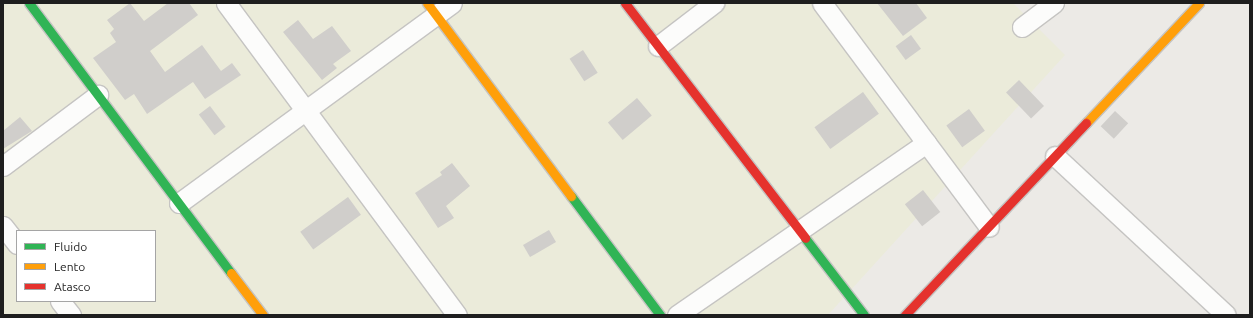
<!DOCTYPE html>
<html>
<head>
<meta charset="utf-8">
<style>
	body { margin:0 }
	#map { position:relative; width:1253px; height:318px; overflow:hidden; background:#eceae6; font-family:Ubuntu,sans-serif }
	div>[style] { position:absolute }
	.farmland>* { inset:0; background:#ebebda }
	.building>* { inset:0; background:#d0cecb; transform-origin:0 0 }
	.roads { filter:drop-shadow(1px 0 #c5c4c2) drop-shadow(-1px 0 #c5c4c2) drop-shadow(0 1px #c5c4c2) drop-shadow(0 -1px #c5c4c2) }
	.street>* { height:19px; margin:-9.5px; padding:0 9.5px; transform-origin:9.5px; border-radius:9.5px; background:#fcfcfb }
	.fast>* { height:9px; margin:-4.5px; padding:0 4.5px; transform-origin:4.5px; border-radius:4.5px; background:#30b455 }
	.slow>* { height:9px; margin:-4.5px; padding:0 4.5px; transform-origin:4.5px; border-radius:4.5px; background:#ff9f0a }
	.jam>* { height:9px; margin:-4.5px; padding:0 4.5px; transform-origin:4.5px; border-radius:4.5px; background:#e5322d }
	span { translate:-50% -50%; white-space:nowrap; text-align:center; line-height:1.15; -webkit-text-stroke:3.5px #fff; paint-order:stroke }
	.frame { position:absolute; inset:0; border:4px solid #1e1e1e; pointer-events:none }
	.legend { position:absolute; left:16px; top:230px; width:140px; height:72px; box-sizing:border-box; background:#fff; border:1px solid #a5a5a5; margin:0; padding:5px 7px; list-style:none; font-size:12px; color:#1e1e1e }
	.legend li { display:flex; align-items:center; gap:8px; height:20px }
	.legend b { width:20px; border:1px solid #a5a5a5 }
</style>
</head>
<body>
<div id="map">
	<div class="farmland">
		<i style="clip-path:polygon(evenodd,3px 3px,1013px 3px,1065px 55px,828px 315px,3px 315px,3px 3px,17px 231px,155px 231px,155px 301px,17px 301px,17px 231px)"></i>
	</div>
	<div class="building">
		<i style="clip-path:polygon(130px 3px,144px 21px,168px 3px,189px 3px,198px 15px,150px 51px,165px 72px,202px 45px,221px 71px,232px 63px,241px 75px,205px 99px,193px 82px,147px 114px,134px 94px,125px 100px,93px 58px,116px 42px,110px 33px,114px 29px,107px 20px)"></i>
		<i style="clip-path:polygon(877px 3px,916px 3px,927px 18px,903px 36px)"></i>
		<i style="clip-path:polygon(298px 20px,313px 39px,332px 26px,351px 51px,333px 64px,337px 68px,322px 80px,283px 32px)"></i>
		<i style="left:911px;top:35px;width:17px;height:19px;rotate:54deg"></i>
		<i style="left:583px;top:50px;width:27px;height:16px;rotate:57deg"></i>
		<i style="left:1019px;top:80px;width:36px;height:18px;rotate:46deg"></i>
		<i style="left:863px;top:92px;width:27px;height:60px;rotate:54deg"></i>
		<i style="left:637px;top:98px;width:23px;height:38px;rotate:50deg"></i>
		<i style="left:210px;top:106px;width:26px;height:14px;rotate:53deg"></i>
		<i style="left:969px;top:109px;width:27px;height:28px;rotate:54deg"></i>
		<i style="left:1115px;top:111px;width:18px;height:21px;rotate:43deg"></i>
		<i style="clip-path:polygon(20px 117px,32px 131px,3px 149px,3px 131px)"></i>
		<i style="clip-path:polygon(452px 163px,470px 186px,446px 206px,454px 218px,438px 228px,415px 193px,442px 175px,440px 172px)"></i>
		<i style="left:923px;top:190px;width:28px;height:23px;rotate:52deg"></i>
		<i style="left:348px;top:197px;width:22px;height:59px;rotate:54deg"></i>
		<i style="left:549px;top:230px;width:14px;height:30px;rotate:60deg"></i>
	</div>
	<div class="roads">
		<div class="street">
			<i style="left:226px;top:3px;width:388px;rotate:53.5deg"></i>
			<i style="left:822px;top:3px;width:279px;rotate:53.3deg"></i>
			<i style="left:1022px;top:27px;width:40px;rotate:-37deg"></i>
			<i style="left:658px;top:46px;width:71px;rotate:-37.5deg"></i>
			<i style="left:1055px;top:156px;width:233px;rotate:42.9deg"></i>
			<i style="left:3px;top:166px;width:119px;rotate:-36.8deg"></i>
			<i style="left:179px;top:203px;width:338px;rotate:-36.2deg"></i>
			<i style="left:3px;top:226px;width:23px;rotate:52deg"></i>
			<i style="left:60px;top:301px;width:18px;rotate:52deg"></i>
			<i style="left:677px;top:315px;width:303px;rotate:-34.6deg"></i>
		</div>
		<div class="fast">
			<i style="left:29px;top:3px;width:337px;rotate:53.2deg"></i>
			<i style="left:571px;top:196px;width:149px;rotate:53.2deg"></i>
			<i style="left:805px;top:238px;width:97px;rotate:52.5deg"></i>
		</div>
		<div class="slow">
			<i style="left:427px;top:3px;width:241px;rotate:53.3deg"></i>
			<i style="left:1086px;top:123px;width:165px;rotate:-46.7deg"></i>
			<i style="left:231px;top:273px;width:53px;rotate:52.7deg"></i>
		</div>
		<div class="jam">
			<i style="left:625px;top:3px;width:296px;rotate:52.5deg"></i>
			<i style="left:905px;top:315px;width:264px;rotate:-46.7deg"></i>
		</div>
	</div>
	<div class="frame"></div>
	<ul class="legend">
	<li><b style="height:5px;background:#30b455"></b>Fluido</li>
	<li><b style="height:5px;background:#ff9f0a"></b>Lento</li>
	<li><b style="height:5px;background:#e5322d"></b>Atasco</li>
	</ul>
</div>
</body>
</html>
